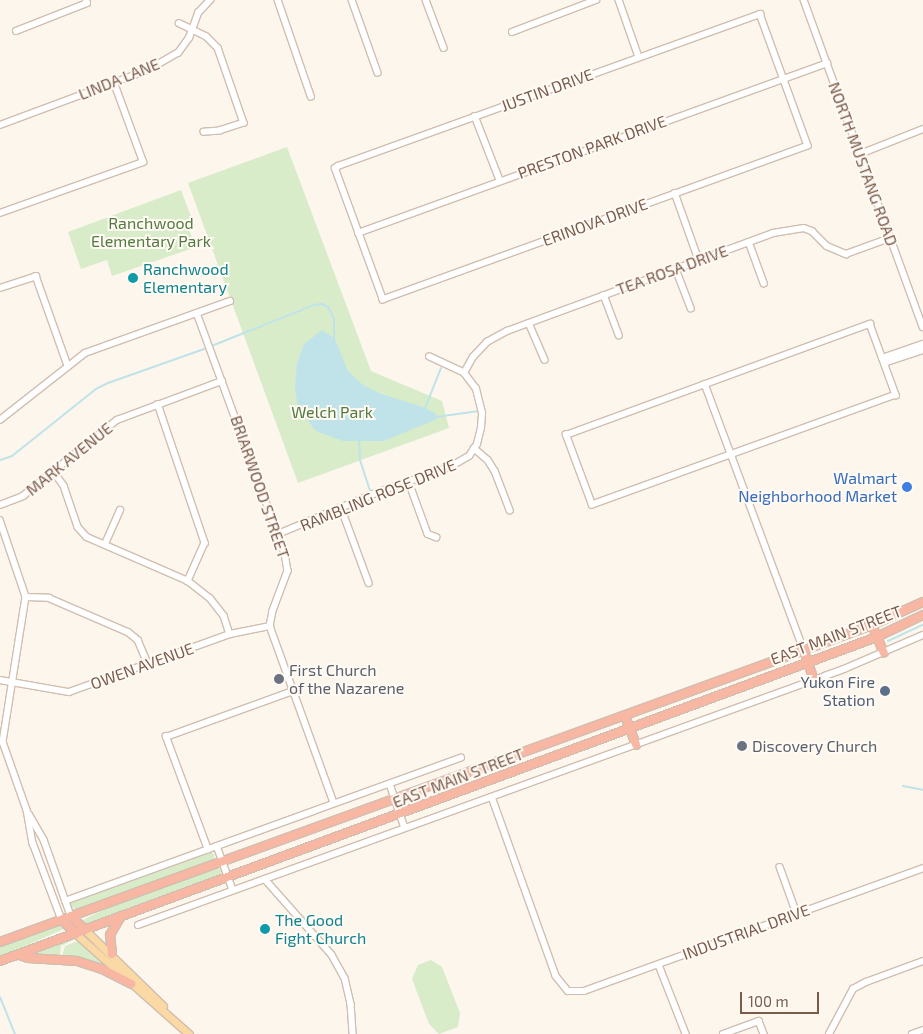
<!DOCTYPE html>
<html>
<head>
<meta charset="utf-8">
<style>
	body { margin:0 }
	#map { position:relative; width:923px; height:1034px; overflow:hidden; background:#fdf6ec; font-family:"Exo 2",sans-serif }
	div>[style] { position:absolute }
	.green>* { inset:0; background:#d8ecc9 }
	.water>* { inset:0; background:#bfe3e8 }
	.stream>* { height:2px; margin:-1px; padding:0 1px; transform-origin:1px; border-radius:1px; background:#bfe3e8 }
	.roads { filter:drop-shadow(1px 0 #d1beb0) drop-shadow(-1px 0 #d1beb0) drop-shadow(0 1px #d1beb0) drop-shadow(0 -1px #d1beb0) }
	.minor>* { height:5.5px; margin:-2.75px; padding:0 2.75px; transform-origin:2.75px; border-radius:2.75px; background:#fff }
	.major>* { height:7px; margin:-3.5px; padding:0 3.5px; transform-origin:3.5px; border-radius:3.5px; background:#fbd9a5 }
	.highway>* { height:8px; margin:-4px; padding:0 4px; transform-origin:4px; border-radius:4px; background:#f7b7a3 }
	.dots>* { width:14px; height:14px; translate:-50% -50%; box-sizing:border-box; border:2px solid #fffaf3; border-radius:50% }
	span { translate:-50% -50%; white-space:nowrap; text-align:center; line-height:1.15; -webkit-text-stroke:4px #fffaf3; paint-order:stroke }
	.street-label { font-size:16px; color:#7a5c4d }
	.park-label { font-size:16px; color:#537a41 }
	.culture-label { font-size:16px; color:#0d838f }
	.left { translate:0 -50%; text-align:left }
	.shop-label { font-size:16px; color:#366cbe }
	.right { translate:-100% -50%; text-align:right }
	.worship-label { font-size:16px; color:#5b616d }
	.service-label { font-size:16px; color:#4e5e75 }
	.scale { position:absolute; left:740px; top:992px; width:79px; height:22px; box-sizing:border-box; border:2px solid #7a5c4d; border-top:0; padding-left:6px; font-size:15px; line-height:18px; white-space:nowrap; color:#7a5c4d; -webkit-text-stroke:4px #fffaf3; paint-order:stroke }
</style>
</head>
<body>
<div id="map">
	<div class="green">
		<i style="clip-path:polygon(287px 147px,371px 371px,442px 401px,449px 428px,298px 483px,188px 183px)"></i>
		<i style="clip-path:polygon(181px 190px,195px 227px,189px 230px,196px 247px,112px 276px,107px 260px,81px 269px,68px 232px)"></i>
		<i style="clip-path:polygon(211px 852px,215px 855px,213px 861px,77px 910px,70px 906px,70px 903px)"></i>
		<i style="clip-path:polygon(217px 867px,222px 871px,221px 876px,86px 926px,79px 922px,127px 898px)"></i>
		<i style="clip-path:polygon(58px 923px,66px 928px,0 957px,0 945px)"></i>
		<i style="clip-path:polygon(75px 937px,77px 938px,61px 946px,60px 956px,29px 955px)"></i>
		<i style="clip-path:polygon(80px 940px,116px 973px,62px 956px,65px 946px)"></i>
		<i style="clip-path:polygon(431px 960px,442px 967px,460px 1013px,458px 1027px,439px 1034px,429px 1024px,412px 979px,418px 965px)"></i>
	</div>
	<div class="water">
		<i style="clip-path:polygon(322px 330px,335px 339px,348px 371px,363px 385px,381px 394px,420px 406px,435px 413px,437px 419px,384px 441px,343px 441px,316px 431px,298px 408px,295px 387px,297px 363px,304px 344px)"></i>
	</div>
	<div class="stream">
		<i style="left:214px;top:345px;width:108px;rotate:-21.8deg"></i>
		<i style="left:314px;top:305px;width:8px;rotate:-7deg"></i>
		<i style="left:322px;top:304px;width:7px;rotate:27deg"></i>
		<i style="left:328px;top:307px;width:13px;rotate:63deg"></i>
		<i style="left:334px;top:319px;width:22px;rotate:90deg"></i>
		<i style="left:425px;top:408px;width:43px;rotate:-68.2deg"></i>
		<i style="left:436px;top:417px;width:43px;rotate:-7.9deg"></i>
		<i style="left:359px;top:440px;width:20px;rotate:87deg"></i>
		<i style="left:360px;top:460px;width:35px;rotate:72deg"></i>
		<i style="left:0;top:460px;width:13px;rotate:-18deg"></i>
		<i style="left:12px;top:456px;width:107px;rotate:-38.6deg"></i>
		<i style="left:96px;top:389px;width:13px;rotate:-27deg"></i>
		<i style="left:108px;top:383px;width:102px;rotate:-19.5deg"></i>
		<i style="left:888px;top:641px;width:38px;rotate:-25deg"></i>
		<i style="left:903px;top:786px;width:20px;rotate:11deg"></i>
		<i style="left:0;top:997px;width:40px;rotate:68deg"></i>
	</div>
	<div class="roads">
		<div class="minor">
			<i style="left:278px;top:0;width:102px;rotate:71deg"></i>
			<i style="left:352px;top:0;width:77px;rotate:70.4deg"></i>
			<i style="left:426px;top:0;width:51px;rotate:69.4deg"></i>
			<i style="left:619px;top:0;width:60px;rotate:70.7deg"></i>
			<i style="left:804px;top:0;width:348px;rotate:70deg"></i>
			<i style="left:760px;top:14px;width:140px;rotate:70deg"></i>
			<i style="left:808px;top:146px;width:452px;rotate:160.1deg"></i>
			<i style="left:383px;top:300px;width:140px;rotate:-110.1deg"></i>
			<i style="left:335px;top:169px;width:4px;rotate:-45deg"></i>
			<i style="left:338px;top:166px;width:449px;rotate:-19.8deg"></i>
			<i style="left:179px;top:23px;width:30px;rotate:26deg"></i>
			<i style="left:206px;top:36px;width:17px;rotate:45deg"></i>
			<i style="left:218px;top:48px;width:79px;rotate:70.9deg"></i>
			<i style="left:244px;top:123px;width:25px;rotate:162deg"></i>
			<i style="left:220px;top:131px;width:16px;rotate:176deg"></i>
			<i style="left:16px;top:31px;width:76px;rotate:-21.5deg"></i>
			<i style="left:87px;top:3px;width:3px;rotate:-108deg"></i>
			<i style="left:512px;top:32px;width:90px;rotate:-20.9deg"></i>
			<i style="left:475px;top:116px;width:69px;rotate:68.7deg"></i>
			<i style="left:0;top:125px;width:158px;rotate:-20.4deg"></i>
			<i style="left:148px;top:70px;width:34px;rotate:-30deg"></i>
			<i style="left:178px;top:53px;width:19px;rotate:-54deg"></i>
			<i style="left:189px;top:38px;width:27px;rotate:-70deg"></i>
			<i style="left:198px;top:13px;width:18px;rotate:-47deg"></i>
			<i style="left:860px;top:154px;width:68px;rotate:-21.6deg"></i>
			<i style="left:675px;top:193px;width:71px;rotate:70.3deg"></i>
			<i style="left:0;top:213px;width:152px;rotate:-19.6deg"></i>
			<i style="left:143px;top:162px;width:84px;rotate:-110.2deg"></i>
			<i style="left:358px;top:233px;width:499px;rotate:-19.9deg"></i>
			<i style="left:749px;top:242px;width:44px;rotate:69.9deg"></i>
			<i style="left:676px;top:269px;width:42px;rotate:69deg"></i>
			<i style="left:0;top:288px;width:38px;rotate:-18deg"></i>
			<i style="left:36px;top:276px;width:96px;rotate:70.4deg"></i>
			<i style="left:604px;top:295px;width:43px;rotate:69.4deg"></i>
			<i style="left:197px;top:313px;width:257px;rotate:69.9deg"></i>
			<i style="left:285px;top:554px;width:17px;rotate:80deg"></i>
			<i style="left:288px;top:571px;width:43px;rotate:110.6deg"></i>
			<i style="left:273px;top:611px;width:15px;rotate:101deg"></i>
			<i style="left:270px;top:626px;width:188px;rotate:70.1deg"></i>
			<i style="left:529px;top:323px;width:40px;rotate:66.6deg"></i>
			<i style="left:870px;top:324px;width:76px;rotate:69.9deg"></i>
			<i style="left:896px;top:395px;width:323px;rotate:160.1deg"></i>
			<i style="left:592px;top:505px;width:75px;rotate:-110.4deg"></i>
			<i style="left:566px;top:435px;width:324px;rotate:-20.1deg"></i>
			<i style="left:882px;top:358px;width:43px;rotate:-18.9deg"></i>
			<i style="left:884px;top:363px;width:41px;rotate:-18.4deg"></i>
			<i style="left:464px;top:373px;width:18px;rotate:-61deg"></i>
			<i style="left:473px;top:357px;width:21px;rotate:-47deg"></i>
			<i style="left:487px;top:342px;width:23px;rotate:-29deg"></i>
			<i style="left:507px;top:331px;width:283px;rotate:-20.2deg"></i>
			<i style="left:773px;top:233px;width:31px;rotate:-9deg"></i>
			<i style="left:804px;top:228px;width:9px;rotate:21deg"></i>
			<i style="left:812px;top:231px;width:21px;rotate:45deg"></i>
			<i style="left:827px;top:246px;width:21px;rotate:23deg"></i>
			<i style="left:846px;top:254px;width:47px;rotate:-20deg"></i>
			<i style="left:705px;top:384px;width:284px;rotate:69.6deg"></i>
			<i style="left:158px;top:404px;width:147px;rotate:71.3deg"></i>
			<i style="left:205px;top:543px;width:42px;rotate:114.1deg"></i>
			<i style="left:0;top:420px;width:108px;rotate:-38.2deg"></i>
			<i style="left:85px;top:353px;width:154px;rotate:-19.7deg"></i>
			<i style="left:474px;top:448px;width:18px;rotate:41deg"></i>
			<i style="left:488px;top:460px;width:13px;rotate:58deg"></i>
			<i style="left:495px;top:471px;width:42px;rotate:69deg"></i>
			<i style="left:54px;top:472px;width:17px;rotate:54deg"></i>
			<i style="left:64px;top:486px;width:43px;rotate:71.1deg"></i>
			<i style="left:78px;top:527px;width:13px;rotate:48deg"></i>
			<i style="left:87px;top:537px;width:110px;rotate:23.5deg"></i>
			<i style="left:188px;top:581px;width:28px;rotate:38deg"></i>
			<i style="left:210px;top:598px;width:23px;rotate:52deg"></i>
			<i style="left:224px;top:616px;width:19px;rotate:72deg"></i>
			<i style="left:409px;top:482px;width:55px;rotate:69.9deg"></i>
			<i style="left:428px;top:534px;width:9px;rotate:21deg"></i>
			<i style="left:0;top:505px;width:25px;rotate:-21deg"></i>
			<i style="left:23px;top:496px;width:121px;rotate:-39deg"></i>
			<i style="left:117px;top:420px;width:112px;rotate:-20.4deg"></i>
			<i style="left:341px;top:507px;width:81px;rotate:69.8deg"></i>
			<i style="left:0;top:520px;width:81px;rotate:71.3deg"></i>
			<i style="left:26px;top:597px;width:147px;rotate:99deg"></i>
			<i style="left:3px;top:742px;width:72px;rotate:70.6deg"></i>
			<i style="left:27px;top:810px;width:34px;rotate:80deg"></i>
			<i style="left:33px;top:843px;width:82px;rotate:69.4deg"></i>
			<i style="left:278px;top:534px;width:106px;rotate:-22.7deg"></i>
			<i style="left:376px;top:493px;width:78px;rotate:-19.4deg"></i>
			<i style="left:450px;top:467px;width:22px;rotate:-30deg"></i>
			<i style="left:469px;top:456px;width:14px;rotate:-56deg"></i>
			<i style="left:477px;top:444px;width:16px;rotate:-76deg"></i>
			<i style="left:481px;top:428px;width:15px;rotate:-86deg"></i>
			<i style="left:482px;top:413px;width:25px;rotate:-104deg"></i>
			<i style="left:476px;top:389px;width:20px;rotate:-127deg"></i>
			<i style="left:464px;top:373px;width:38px;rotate:-155deg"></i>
			<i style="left:105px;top:544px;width:37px;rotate:-66deg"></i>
			<i style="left:26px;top:597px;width:23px;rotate:2deg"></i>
			<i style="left:49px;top:598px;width:86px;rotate:23.3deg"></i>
			<i style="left:128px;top:632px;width:13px;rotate:39deg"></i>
			<i style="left:138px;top:640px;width:26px;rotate:67deg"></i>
			<i style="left:0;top:680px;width:70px;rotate:9.9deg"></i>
			<i style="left:69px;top:692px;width:171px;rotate:-19.8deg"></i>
			<i style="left:230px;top:634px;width:41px;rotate:-11.3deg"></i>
			<i style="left:390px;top:784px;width:46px;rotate:71.2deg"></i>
			<i style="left:492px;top:797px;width:190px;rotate:70.3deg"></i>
			<i style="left:556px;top:976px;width:19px;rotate:51deg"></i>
			<i style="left:568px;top:991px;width:16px"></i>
			<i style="left:584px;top:991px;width:361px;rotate:-19.9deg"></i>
			<i style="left:29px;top:814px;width:30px;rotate:60deg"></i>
			<i style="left:44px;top:840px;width:81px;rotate:70.4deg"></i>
			<i style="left:217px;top:846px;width:47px;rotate:70deg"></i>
			<i style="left:208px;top:850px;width:121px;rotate:-110.4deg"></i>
			<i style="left:166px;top:737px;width:135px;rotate:-19.9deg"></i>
			<i style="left:780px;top:867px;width:50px;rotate:70.1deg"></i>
			<i style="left:265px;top:879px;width:101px;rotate:48.6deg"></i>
			<i style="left:332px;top:955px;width:26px;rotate:61deg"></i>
			<i style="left:345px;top:978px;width:27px;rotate:77deg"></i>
			<i style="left:351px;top:1004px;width:30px;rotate:86deg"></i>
			<i style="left:65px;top:901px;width:421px;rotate:-19.9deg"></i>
			<i style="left:138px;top:925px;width:751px;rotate:-19.93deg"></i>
			<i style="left:844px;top:669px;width:86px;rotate:-23.3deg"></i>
			<i style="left:659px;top:965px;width:74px;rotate:68.6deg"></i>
			<i style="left:723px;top:1034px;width:38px;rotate:-20deg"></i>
			<i style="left:759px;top:1021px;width:14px;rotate:69deg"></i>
			<i style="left:829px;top:1034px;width:51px;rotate:-61.9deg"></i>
			<i style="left:853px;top:989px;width:15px;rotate:-28deg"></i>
			<i style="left:866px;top:982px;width:61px;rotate:-20.2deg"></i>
			<i style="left:912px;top:1034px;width:12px;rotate:-20deg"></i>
		</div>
		<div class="major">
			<i style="left:85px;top:930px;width:109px;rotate:44.3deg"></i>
			<i style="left:76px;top:934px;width:151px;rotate:41.5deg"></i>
		</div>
		<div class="highway">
			<i style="left:872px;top:625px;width:30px;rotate:67deg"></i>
			<i style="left:806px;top:657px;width:24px;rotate:71deg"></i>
			<i style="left:625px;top:716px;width:31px;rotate:69deg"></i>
			<i style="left:71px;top:916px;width:20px;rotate:45deg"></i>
			<i style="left:62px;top:920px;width:20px;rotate:45deg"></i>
			<i style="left:0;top:942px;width:855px;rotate:-19.96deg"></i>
			<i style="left:804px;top:650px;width:72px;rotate:-20.2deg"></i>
			<i style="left:872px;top:625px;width:56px;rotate:-24.3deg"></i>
			<i style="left:112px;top:954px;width:19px;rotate:-96deg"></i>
			<i style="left:110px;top:935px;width:22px;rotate:-60deg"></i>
			<i style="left:19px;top:955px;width:9px;rotate:18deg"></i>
			<i style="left:28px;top:958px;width:49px;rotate:3.5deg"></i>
			<i style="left:77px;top:961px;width:26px;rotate:18deg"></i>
			<i style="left:102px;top:969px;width:33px;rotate:27deg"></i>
			<i style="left:0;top:961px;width:935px;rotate:-20.28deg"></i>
			<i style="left:877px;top:637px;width:51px;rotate:-25.6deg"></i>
		</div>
	</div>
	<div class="dots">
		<i style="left:133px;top:278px;background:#0f9aa8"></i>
		<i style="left:907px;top:487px;background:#3f7fe0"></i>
		<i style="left:279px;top:679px;background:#6b7280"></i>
		<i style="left:885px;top:691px;background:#5c6f8a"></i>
		<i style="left:742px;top:746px;background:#6b7280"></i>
		<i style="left:265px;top:929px;background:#0f9aa8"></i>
	</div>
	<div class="street-label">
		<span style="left:119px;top:79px;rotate:-22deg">LINDA LANE</span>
		<span style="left:547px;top:90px;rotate:-20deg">JUSTIN DRIVE</span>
		<span style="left:592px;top:147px;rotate:-20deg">PRESTON PARK DRIVE</span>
		<span style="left:863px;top:164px;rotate:70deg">NORTH MUSTANG ROAD</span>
		<span style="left:595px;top:222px;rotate:-20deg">ERINOVA DRIVE</span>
		<span style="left:672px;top:270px;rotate:-20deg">TEA ROSA DRIVE</span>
		<span style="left:69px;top:459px;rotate:-39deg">MARK AVENUE</span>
		<span style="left:260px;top:487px;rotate:71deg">BRIARWOOD STREET</span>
		<span style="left:378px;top:495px;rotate:-22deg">RAMBLING ROSE DRIVE</span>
		<span style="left:836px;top:635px;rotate:-21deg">EAST MAIN STREET</span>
		<span style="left:142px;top:666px;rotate:-20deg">OWEN AVENUE</span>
		<span style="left:458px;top:778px;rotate:-21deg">EAST MAIN STREET</span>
		<span style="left:746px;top:932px;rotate:-20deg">INDUSTRIAL DRIVE</span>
	</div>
	<div class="park-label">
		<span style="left:151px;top:232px">Ranchwood<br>Elementary Park</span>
		<span style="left:332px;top:412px">Welch Park</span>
	</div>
	<div class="culture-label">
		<span class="left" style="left:143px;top:278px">Ranchwood<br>Elementary</span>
		<span class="left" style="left:275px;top:929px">The Good<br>Fight Church</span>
	</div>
	<div class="shop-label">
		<span class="right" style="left:897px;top:487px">Walmart<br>Neighborhood Market</span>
	</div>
	<div class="worship-label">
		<span class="left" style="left:289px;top:679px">First Church<br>of the Nazarene</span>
		<span class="left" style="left:752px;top:746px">Discovery Church</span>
	</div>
	<div class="service-label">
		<span class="right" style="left:875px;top:691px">Yukon Fire<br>Station</span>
	</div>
	<div class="scale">100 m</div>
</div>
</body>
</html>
